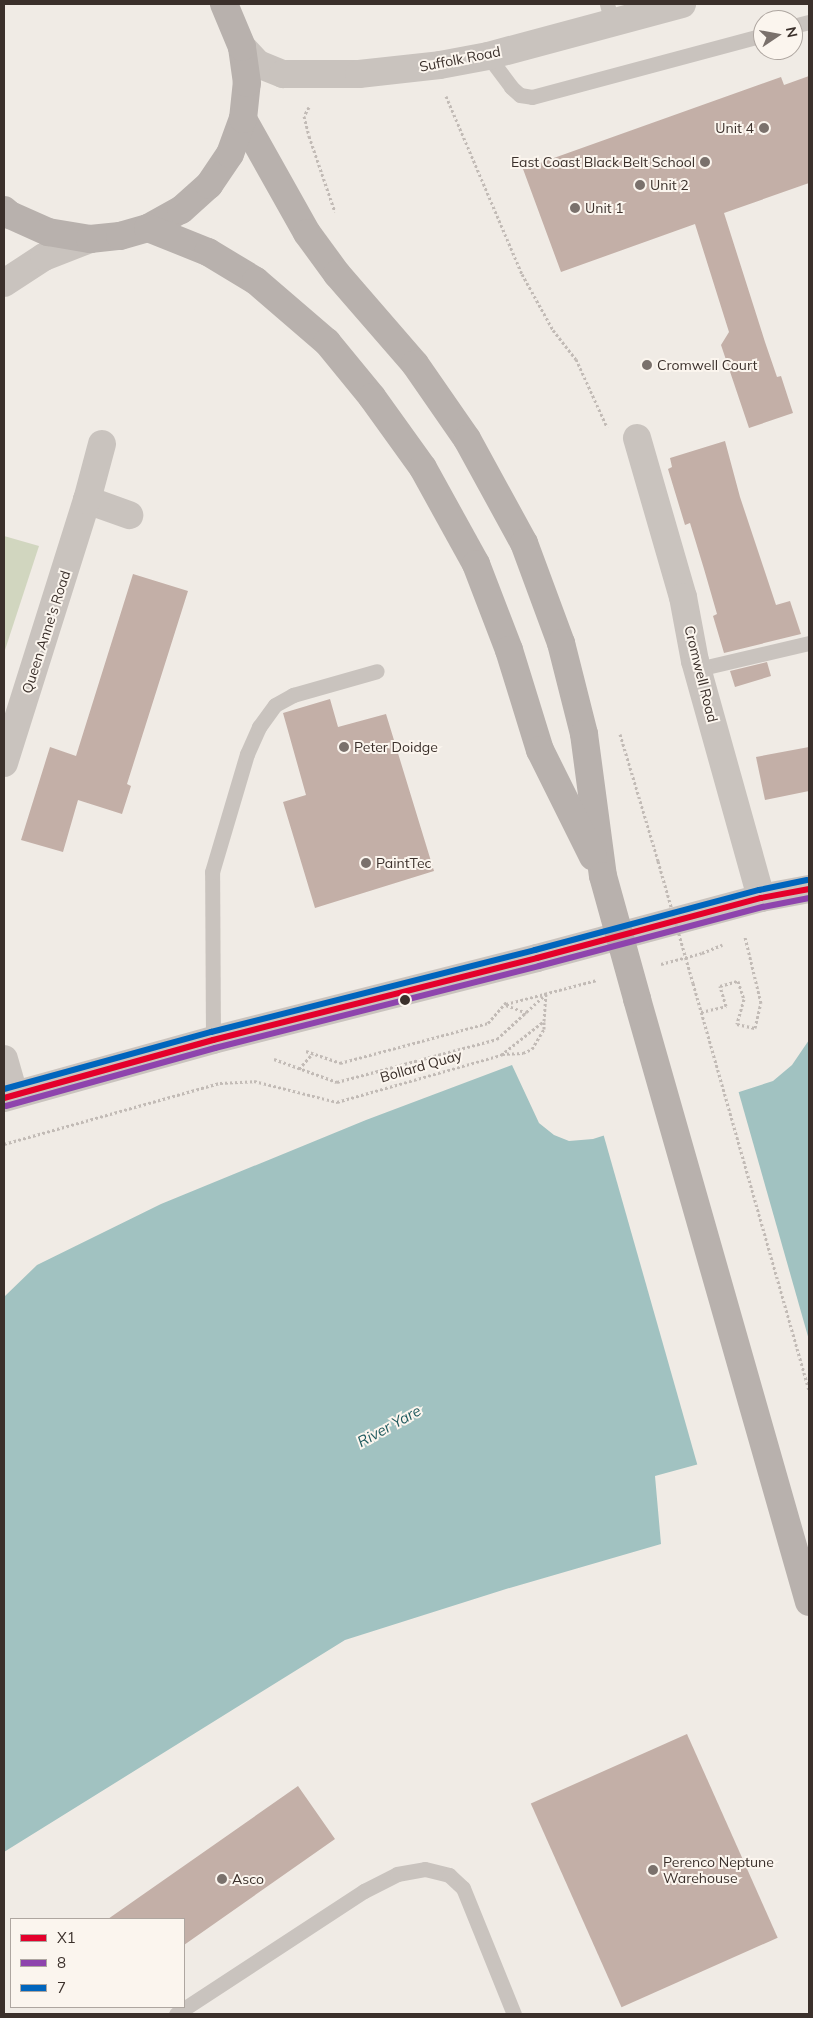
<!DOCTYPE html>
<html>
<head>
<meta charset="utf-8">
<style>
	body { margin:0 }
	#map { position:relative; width:813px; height:2018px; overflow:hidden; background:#f0ebe5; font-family:Mulish,sans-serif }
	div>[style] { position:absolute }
	.green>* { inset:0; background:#d1d6bf }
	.water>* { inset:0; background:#a1c2c1 }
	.pier>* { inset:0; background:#f0ebe5 }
	.building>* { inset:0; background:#c3afa7; transform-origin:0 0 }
	.path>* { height:3px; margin-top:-1.5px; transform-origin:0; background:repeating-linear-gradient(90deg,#c2bbb6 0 2.5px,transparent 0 5px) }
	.service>* { height:15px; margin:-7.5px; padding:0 7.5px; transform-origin:7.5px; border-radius:7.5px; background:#c9c3be }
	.minor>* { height:28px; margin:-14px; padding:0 14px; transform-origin:14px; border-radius:14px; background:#c9c3be }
	.tertiary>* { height:28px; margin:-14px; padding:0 14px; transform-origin:14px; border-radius:14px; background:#c9c3be }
	.primary>* { height:28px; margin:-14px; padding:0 14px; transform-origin:14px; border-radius:14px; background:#b8b1ad }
	.path-bridge>* { height:3px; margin-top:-1.5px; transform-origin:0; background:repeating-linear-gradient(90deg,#c2bbb6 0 2.5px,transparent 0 5px) }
	.primary-bridge>* { height:28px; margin:-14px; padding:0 14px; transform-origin:14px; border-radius:14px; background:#b8b1ad }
	.bus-1>* { height:6px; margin:-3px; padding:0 3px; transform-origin:3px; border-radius:3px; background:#e4002b }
	.bus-2>* { height:6px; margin:-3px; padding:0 3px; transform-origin:3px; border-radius:3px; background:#8e44ad }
	.bus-3>* { height:6px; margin:-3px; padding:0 3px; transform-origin:3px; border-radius:3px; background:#0065bd }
	.dots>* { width:14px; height:14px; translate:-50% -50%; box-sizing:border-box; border:2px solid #fbf5ee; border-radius:50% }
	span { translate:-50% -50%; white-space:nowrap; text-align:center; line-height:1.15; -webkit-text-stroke:4px #fbf5ee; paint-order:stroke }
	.street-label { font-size:14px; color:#3b302b }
	.poi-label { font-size:14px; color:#3b302b }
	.right { translate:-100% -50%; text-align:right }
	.left { translate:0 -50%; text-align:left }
	.water-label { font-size:15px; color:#1f5a5e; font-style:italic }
	.frame { position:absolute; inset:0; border:5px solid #3b302b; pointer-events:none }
	.legend { position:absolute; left:10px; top:1918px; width:175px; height:90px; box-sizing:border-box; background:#fbf5ee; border:1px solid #aea6a0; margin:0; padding:6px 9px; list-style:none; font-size:15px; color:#3b302b }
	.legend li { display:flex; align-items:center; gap:10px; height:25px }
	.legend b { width:25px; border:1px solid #aea6a0 }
	.north { position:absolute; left:753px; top:10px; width:50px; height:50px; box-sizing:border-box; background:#fbf5ee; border:1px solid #aea6a0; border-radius:50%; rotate:78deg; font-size:14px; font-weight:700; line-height:20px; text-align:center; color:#3b302b }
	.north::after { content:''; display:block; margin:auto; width:18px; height:22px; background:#7a716c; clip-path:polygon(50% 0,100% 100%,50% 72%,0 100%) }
</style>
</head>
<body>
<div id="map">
	<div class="green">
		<i style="clip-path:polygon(4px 536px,39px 546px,4px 653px)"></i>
	</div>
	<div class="water">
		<i style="clip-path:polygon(809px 1040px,809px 1434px,655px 1476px,661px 1544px,506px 1589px,345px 1640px,4px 1852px,4px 1297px,37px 1265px,161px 1204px,366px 1120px,512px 1065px,539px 1123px,554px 1135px,569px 1141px,593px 1139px,773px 1081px,792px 1065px)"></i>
	</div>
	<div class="pier">
		<i style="clip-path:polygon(738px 1090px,809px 1340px,809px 1437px,698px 1467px,603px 1133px)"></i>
	</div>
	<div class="building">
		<i style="clip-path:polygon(809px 76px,809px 183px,724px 213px,765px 342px,777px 377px,781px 376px,793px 413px,749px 428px,721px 345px,729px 332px,695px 224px,561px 272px,523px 169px,781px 77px,784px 85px)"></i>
		<i style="clip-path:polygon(725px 441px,740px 497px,776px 605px,790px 601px,801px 634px,724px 653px,713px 616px,717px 614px,704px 569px,690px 523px,685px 525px,668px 469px,672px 467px,670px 458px)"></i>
		<i style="clip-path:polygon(133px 574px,188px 591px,127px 784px,131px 786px,122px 814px,78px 800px,63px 852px,21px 840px,50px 747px,76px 756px)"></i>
		<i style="clip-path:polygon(767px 662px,771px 676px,735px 687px,730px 671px)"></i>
		<i style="clip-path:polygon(330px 699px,338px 727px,386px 714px,434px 871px,315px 908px,283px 802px,306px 795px,283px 713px)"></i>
		<i style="clip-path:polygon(809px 747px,809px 791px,765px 800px,756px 757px)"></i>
		<i style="left:687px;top:1734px;width:223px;height:171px;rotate:66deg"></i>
		<i style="clip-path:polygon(298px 1786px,335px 1839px,184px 1945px,184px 1919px,108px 1919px)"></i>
	</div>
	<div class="path">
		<i style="left:446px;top:96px;width:194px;rotate:66.9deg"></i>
		<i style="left:522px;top:274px;width:64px;rotate:61deg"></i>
		<i style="left:553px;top:330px;width:37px;rotate:52deg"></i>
		<i style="left:576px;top:359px;width:75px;rotate:65.5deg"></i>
		<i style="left:309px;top:107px;width:10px;rotate:119deg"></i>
		<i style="left:304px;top:116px;width:21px;rotate:76deg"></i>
		<i style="left:309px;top:136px;width:80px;rotate:71.1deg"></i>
		<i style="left:620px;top:734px;width:133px;rotate:73.3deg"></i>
		<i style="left:661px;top:964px;width:42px;rotate:-15deg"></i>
		<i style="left:702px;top:953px;width:22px;rotate:-22deg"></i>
		<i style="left:693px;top:983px;width:424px;rotate:74.1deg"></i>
		<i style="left:506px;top:1004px;width:94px;rotate:-14.8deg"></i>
		<i style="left:506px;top:1005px;width:22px;rotate:21deg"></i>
		<i style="left:701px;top:1012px;width:26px;rotate:-13deg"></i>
		<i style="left:726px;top:1006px;width:21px;rotate:-107deg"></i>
		<i style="left:720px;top:986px;width:19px;rotate:-16deg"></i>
		<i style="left:738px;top:981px;width:19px;rotate:72deg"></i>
		<i style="left:744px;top:999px;width:26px;rotate:106deg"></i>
		<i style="left:737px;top:1024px;width:18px;rotate:13deg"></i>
		<i style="left:755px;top:1028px;width:26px;rotate:-77deg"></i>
		<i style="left:761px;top:1003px;width:68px;rotate:-103.6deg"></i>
		<i style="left:306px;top:1051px;width:36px;rotate:19deg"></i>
		<i style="left:340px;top:1063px;width:153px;rotate:-15.1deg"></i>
		<i style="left:488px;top:1023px;width:29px;rotate:-49deg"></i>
		<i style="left:502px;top:1054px;width:21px;rotate:-3deg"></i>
		<i style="left:523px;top:1053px;width:10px;rotate:-24deg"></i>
		<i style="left:532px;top:1049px;width:23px;rotate:-59deg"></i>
		<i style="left:544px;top:1029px;width:7px;rotate:-90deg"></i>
		<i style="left:274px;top:1059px;width:67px;rotate:20.1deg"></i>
		<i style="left:337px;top:1082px;width:166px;rotate:-15deg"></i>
		<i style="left:497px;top:1039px;width:67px;rotate:-42.6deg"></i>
		<i style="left:299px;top:1069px;width:21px;rotate:-49deg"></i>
		<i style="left:4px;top:1144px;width:224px;rotate:-15.8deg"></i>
		<i style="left:220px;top:1083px;width:34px;rotate:-3deg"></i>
		<i style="left:254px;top:1081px;width:86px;rotate:14.2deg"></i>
		<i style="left:337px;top:1102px;width:171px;rotate:-16deg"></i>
		<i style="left:501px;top:1055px;width:55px;rotate:-38.3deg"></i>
		<i style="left:544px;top:1021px;width:27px;rotate:-86deg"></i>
	</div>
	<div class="service">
		<i style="left:607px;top:4px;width:20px;rotate:75deg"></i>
		<i style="left:793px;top:26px;width:16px;rotate:-14deg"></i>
		<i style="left:488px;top:56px;width:39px;rotate:53deg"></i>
		<i style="left:511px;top:87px;width:12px;rotate:42deg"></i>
		<i style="left:520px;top:95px;width:12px;rotate:9deg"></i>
		<i style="left:532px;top:97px;width:239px;rotate:-15deg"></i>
		<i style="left:698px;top:669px;width:114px;rotate:-13.2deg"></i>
		<i style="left:213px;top:1040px;width:168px;rotate:-90.3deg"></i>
		<i style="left:212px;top:872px;width:123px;rotate:-73.5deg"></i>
		<i style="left:247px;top:754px;width:30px;rotate:-66deg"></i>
		<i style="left:259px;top:727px;width:27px;rotate:-54deg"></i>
		<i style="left:275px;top:705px;width:21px;rotate:-29deg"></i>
		<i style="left:293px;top:695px;width:87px;rotate:-15.9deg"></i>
		<i style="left:176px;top:2014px;width:225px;rotate:-33.2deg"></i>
		<i style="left:364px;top:1891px;width:37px;rotate:-27deg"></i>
		<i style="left:397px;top:1874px;width:28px;rotate:-10deg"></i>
		<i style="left:425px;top:1869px;width:25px;rotate:14deg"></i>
		<i style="left:449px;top:1875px;width:19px;rotate:43deg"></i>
		<i style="left:463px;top:1888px;width:136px;rotate:68deg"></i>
	</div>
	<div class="minor">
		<i style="left:242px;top:47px;width:23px;rotate:47deg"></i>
		<i style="left:258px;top:64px;width:27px;rotate:22deg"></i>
		<i style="left:283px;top:74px;width:76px"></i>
		<i style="left:359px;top:74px;width:81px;rotate:-6.3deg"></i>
		<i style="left:440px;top:65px;width:49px;rotate:-10.6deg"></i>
		<i style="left:488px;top:56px;width:201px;rotate:-15deg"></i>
		<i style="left:637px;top:438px;width:166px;rotate:73.9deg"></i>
		<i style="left:683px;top:597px;width:65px;rotate:79.4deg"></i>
		<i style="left:695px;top:661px;width:246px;rotate:74.4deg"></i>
		<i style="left:87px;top:500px;width:45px;rotate:19.7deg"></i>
		<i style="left:4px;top:763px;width:276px;rotate:-72.5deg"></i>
		<i style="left:87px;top:500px;width:58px;rotate:-75deg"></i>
		<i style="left:4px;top:1059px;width:37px;rotate:74deg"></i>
	</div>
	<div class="tertiary">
		<i style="left:4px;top:283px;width:48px;rotate:-33deg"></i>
		<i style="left:44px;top:257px;width:49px;rotate:-21.4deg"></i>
		<i style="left:4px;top:1098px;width:217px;rotate:-15.5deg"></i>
		<i style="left:213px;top:1040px;width:334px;rotate:-14.2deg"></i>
		<i style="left:537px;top:958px;width:232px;rotate:-15deg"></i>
		<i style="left:761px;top:898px;width:49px;rotate:-10.6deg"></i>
	</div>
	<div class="primary">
		<i style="left:243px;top:119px;width:131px;rotate:60.7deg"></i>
		<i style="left:307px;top:233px;width:51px;rotate:53.8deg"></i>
		<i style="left:337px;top:274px;width:119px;rotate:49.1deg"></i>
		<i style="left:415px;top:364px;width:91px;rotate:55.3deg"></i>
		<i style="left:467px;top:439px;width:119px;rotate:61.3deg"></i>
		<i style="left:524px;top:543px;width:107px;rotate:69.7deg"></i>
		<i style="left:561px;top:643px;width:94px;rotate:75.8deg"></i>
		<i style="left:584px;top:734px;width:143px;rotate:82.4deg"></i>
		<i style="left:4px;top:210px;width:8px;rotate:40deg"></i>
		<i style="left:10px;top:215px;width:42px;rotate:24.1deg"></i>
		<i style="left:48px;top:232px;width:43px;rotate:9.5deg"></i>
		<i style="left:90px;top:239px;width:30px;rotate:-6deg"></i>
		<i style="left:120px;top:236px;width:29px;rotate:-16deg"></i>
		<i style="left:148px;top:228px;width:38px;rotate:-29deg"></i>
		<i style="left:181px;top:210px;width:38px;rotate:-42deg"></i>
		<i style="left:209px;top:185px;width:37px;rotate:-56deg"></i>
		<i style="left:230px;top:154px;width:37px;rotate:-70deg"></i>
		<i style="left:243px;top:119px;width:36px;rotate:-84deg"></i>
		<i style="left:247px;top:83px;width:36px;rotate:-98deg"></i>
		<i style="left:242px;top:47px;width:47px;rotate:-112.7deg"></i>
		<i style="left:148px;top:228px;width:65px;rotate:21.8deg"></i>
		<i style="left:208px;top:252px;width:56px;rotate:31.1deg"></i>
		<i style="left:256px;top:281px;width:94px;rotate:40.7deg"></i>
		<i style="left:327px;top:342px;width:71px;rotate:50.7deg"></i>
		<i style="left:372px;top:397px;width:87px;rotate:54.3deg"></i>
		<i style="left:423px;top:468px;width:110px;rotate:61.1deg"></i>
		<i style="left:476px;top:564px;width:92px;rotate:69deg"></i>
		<i style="left:509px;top:650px;width:105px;rotate:72.8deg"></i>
		<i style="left:540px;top:750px;width:119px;rotate:63.6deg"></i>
		<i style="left:637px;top:999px;width:627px;rotate:74.08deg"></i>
	</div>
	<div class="path-bridge">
		<i style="left:658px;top:861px;width:127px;rotate:74deg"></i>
	</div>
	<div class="primary-bridge">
		<i style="left:603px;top:876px;width:128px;rotate:74.5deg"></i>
	</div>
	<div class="bus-1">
		<i style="left:4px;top:1098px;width:217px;rotate:-15.5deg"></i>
		<i style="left:213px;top:1040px;width:334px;rotate:-14.2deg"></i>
		<i style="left:537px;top:958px;width:232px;rotate:-15deg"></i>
		<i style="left:761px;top:898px;width:49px;rotate:-10.6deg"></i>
	</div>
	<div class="bus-2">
		<i style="left:6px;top:1106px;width:217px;rotate:-15.5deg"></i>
		<i style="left:215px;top:1048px;width:334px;rotate:-14.2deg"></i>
		<i style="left:539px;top:966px;width:232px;rotate:-14.8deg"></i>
		<i style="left:763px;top:907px;width:47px;rotate:-11.1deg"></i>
	</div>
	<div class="bus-3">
		<i style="left:4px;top:1089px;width:215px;rotate:-15.4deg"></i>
		<i style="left:211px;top:1032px;width:334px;rotate:-14.2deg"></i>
		<i style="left:535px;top:950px;width:232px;rotate:-15deg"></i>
		<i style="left:759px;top:890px;width:49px;rotate:-11.8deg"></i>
	</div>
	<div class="dots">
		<i style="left:764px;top:128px;background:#7a716c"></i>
		<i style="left:705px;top:162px;background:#7a716c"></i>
		<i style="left:640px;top:185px;background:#7a716c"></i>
		<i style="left:575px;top:208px;background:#7a716c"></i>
		<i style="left:647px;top:365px;background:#7a716c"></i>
		<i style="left:344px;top:747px;background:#7a716c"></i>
		<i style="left:366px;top:863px;background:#7a716c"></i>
		<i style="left:405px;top:1000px;background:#3b302b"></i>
		<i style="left:653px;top:1870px;background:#7a716c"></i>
		<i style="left:222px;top:1879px;background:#7a716c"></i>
	</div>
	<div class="street-label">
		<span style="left:460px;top:59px;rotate:-11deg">Suffolk Road</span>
		<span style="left:46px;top:632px;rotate:-72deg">Queen Anne's Road</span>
		<span style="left:701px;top:674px;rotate:76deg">Cromwell Road</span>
		<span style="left:421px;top:1066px;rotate:-16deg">Bollard Quay</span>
	</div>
	<div class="poi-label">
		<span class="right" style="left:754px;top:128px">Unit 4</span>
		<span class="right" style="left:695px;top:162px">East Coast Black Belt School</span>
		<span class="left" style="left:650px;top:185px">Unit 2</span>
		<span class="left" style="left:585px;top:208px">Unit 1</span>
		<span class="left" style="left:657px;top:365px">Cromwell Court</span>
		<span class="left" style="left:354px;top:747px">Peter Doidge</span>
		<span class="left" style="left:376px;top:863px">PaintTec</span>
		<span class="left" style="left:663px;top:1870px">Perenco Neptune<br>Warehouse</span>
		<span class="left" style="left:232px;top:1879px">Asco</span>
	</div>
	<div class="water-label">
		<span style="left:389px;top:1426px;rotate:-29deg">River Yare</span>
	</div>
	<div class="frame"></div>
	<ul class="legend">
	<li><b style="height:6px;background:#e4002b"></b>X1</li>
	<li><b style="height:6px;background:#8e44ad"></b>8</li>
	<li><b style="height:6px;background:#0065bd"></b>7</li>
	</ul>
	<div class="north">N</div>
</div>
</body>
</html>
